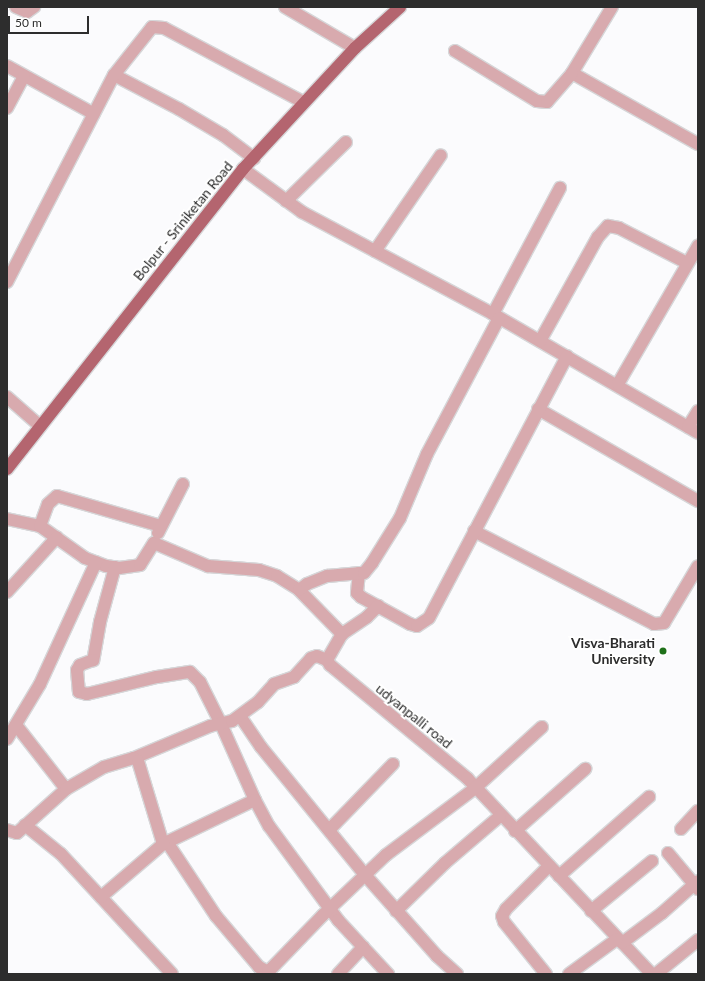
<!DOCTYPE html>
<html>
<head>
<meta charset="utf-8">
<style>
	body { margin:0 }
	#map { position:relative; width:705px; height:981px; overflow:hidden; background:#fbfbfd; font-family:Lato,sans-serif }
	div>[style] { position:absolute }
	.roads { filter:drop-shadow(1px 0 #d6d6d8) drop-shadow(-1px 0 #d6d6d8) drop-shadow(0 1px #d6d6d8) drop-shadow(0 -1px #d6d6d8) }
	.minor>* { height:12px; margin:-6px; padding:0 6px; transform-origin:6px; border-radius:6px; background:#d8aaae }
	.primary>* { height:12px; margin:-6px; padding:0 6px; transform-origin:6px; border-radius:6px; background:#b4656f }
	.dots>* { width:11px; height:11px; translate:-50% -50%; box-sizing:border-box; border:2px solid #fff; border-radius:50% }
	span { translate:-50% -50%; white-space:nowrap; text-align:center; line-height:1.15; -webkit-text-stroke:4px #fff; paint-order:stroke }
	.street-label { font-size:14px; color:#2d2d2d }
	.poi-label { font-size:14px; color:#2d2d2d; font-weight:700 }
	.right { translate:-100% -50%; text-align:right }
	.frame { position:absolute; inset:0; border:8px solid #2d2d2d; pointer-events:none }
	.scale { position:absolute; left:8px; top:16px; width:81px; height:18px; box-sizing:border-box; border:2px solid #2d2d2d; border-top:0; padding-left:5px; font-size:12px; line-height:14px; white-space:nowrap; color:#2d2d2d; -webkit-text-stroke:3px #fff; paint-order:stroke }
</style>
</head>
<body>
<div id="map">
	<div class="roads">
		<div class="minor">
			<i style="left:16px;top:7px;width:12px;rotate:24deg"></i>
			<i style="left:27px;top:12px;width:9px;rotate:-36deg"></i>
			<i style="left:285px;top:7px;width:81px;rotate:30.4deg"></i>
			<i style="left:612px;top:7px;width:77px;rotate:121.2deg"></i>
			<i style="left:572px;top:73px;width:145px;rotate:29.4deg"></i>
			<i style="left:455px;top:51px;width:96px;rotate:31.4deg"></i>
			<i style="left:537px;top:101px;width:10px;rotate:6deg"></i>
			<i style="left:547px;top:102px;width:38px;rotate:-49deg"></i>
			<i style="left:7px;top:66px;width:99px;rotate:28.9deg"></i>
			<i style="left:114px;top:75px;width:73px;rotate:27.6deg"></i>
			<i style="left:179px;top:109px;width:51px;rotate:30.6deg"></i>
			<i style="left:223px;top:135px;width:39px;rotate:37deg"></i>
			<i style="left:7px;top:108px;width:36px;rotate:-62deg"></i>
			<i style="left:243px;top:169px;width:73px;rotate:36.1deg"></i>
			<i style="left:302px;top:212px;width:217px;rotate:28.1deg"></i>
			<i style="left:493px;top:314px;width:237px;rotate:30.1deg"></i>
			<i style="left:286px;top:201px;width:84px;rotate:-44.5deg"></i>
			<i style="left:375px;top:251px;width:116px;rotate:-55.5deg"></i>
			<i style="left:7px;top:282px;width:233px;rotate:-62.7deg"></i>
			<i style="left:114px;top:75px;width:61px;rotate:-51.6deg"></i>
			<i style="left:152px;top:27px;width:12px;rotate:5deg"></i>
			<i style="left:164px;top:28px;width:157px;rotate:28deg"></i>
			<i style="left:493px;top:314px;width:143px;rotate:-62deg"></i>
			<i style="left:540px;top:341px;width:119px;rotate:-60.9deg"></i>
			<i style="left:598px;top:237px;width:15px;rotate:-48deg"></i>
			<i style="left:608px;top:226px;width:11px;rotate:10deg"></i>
			<i style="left:619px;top:228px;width:76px;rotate:27.2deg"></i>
			<i style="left:618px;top:384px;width:160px;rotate:-59.9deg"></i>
			<i style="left:7px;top:397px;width:44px;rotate:41.3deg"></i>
			<i style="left:538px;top:409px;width:185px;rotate:29.9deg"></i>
			<i style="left:688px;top:427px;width:19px;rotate:-58deg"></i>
			<i style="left:7px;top:519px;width:34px;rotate:12deg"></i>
			<i style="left:40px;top:526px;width:55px;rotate:35.4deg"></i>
			<i style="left:85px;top:558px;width:22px;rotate:21deg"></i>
			<i style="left:106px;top:566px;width:13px;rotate:9deg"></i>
			<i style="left:119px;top:568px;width:21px;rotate:-8deg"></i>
			<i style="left:140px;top:565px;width:26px;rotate:-58deg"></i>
			<i style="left:154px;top:543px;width:59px;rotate:23.1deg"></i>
			<i style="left:208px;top:566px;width:51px;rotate:4.5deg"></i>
			<i style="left:259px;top:570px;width:19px;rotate:18deg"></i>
			<i style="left:277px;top:576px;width:26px;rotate:32deg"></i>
			<i style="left:299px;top:590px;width:62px;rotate:45.7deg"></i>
			<i style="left:342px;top:634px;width:30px;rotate:120deg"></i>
			<i style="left:327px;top:660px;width:6px;rotate:59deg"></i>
			<i style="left:330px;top:665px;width:178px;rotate:39.5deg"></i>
			<i style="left:467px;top:778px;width:270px;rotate:46.7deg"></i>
			<i style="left:40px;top:526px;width:23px;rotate:-70deg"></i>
			<i style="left:48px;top:504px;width:12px;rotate:-42deg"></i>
			<i style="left:57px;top:496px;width:108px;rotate:16.1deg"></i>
			<i style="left:474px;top:531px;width:203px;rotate:27.3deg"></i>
			<i style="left:654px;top:624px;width:10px;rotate:-6deg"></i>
			<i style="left:664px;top:623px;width:66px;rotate:-59.2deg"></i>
			<i style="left:158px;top:533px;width:55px;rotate:-63deg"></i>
			<i style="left:115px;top:567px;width:57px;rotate:105.3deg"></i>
			<i style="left:100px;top:622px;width:39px;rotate:100deg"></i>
			<i style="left:93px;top:660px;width:14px;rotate:159deg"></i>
			<i style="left:80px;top:665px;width:6px;rotate:121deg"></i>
			<i style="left:77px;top:670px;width:22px;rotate:85deg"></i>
			<i style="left:79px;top:692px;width:8px;rotate:14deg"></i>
			<i style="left:87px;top:694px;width:72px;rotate:-13.7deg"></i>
			<i style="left:157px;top:677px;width:33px;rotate:-9deg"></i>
			<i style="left:190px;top:672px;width:14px;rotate:45deg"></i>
			<i style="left:200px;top:682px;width:47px;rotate:63.4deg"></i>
			<i style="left:221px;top:724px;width:83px;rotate:65.9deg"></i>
			<i style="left:359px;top:573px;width:20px;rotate:96deg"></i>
			<i style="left:357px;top:593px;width:6px;rotate:45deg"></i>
			<i style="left:361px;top:597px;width:56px;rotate:28.9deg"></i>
			<i style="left:410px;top:624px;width:7px;rotate:16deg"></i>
			<i style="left:417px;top:626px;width:14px;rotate:-34deg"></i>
			<i style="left:429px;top:618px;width:296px;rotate:-62.2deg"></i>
			<i style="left:299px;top:590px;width:10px;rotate:-37deg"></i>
			<i style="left:307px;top:584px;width:22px;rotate:-22deg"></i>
			<i style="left:327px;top:576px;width:37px;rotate:-5deg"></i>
			<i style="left:364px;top:573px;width:13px;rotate:-51deg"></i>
			<i style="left:372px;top:563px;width:53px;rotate:-58.1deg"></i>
			<i style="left:400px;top:518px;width:69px;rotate:-67.1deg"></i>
			<i style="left:427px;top:454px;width:154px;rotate:-62.1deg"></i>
			<i style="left:7px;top:592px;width:74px;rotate:-47.7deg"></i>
			<i style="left:342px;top:634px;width:30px;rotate:-34deg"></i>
			<i style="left:367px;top:617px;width:16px;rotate:-45deg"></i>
			<i style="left:240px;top:716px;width:37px;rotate:56deg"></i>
			<i style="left:261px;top:747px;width:166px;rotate:50.9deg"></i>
			<i style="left:366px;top:876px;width:107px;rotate:48.4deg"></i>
			<i style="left:437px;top:956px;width:27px;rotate:42deg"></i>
			<i style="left:16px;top:725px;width:81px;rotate:52deg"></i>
			<i style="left:7px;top:739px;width:64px;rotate:-59deg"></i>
			<i style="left:40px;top:684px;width:134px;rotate:-65.3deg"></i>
			<i style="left:134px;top:758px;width:82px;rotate:-22.8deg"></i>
			<i style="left:210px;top:726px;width:23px;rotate:-13deg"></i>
			<i style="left:232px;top:721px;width:32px;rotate:-36deg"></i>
			<i style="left:258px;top:702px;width:24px;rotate:-48deg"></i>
			<i style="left:274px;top:684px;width:21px;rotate:-19deg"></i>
			<i style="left:294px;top:677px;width:25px;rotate:-48deg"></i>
			<i style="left:311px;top:658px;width:6px;rotate:-18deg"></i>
			<i style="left:317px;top:656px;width:11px;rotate:22deg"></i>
			<i style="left:25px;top:825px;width:46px;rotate:38.9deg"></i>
			<i style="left:61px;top:854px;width:163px;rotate:47.2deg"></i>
			<i style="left:681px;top:829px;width:25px;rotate:-47deg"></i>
			<i style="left:7px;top:830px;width:10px;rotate:17deg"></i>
			<i style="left:17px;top:833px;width:66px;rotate:-41.9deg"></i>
			<i style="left:66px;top:789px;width:44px;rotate:-30.1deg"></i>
			<i style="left:104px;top:767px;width:31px;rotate:-17deg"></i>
			<i style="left:134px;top:758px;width:5px;rotate:37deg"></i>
			<i style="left:138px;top:761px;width:87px;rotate:73.2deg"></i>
			<i style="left:163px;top:844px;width:102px;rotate:-25.6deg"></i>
			<i style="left:255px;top:800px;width:30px;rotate:62deg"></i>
			<i style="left:269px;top:826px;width:117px;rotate:53.7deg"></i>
			<i style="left:338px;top:920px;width:74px;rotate:47.2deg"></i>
			<i style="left:329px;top:830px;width:92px;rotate:-45.9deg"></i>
			<i style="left:515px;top:831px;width:94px;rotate:-41.5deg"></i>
			<i style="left:167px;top:842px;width:89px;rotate:56.5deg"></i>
			<i style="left:216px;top:916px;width:67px;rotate:49.9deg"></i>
			<i style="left:259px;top:967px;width:10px;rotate:29deg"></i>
			<i style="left:268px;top:972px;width:79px;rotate:-46deg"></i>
			<i style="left:323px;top:915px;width:87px;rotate:-43.6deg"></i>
			<i style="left:386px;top:855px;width:110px;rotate:-36.9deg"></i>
			<i style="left:474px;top:789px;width:92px;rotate:-42.4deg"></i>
			<i style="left:668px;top:853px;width:47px;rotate:50.2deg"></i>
			<i style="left:559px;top:876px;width:120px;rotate:-41.3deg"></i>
			<i style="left:101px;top:897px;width:82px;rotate:-40.5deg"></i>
			<i style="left:396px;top:911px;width:69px;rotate:-44.4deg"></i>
			<i style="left:445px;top:863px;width:72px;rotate:-40.5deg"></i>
			<i style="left:591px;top:911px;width:79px;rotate:-39.3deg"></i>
			<i style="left:622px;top:943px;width:50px;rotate:-36.9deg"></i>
			<i style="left:662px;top:913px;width:48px;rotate:-41.6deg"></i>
			<i style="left:338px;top:974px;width:37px;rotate:-47deg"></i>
			<i style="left:546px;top:974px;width:67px;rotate:-128.9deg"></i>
			<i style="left:504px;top:922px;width:6px;rotate:-108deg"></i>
			<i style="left:502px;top:916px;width:8px;rotate:-60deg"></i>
			<i style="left:506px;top:909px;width:61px;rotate:-45deg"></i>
			<i style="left:569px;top:974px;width:59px;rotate:-36.1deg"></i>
			<i style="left:656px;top:974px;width:54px;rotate:-39deg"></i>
		</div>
		<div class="primary">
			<i style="left:7px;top:469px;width:382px;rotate:-51.8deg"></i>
			<i style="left:243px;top:169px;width:165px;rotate:-47.2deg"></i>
			<i style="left:355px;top:48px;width:61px;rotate:-42.3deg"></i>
		</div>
	</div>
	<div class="dots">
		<i style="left:663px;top:651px;background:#1f711a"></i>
	</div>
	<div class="street-label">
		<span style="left:183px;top:221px;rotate:-51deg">Bolpur - Sriniketan Road</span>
		<span style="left:414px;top:716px;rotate:39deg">udyanpalli road</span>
	</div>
	<div class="poi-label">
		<span class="right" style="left:655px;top:651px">Visva-Bharati<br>University</span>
	</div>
	<div class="frame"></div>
	<div class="scale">50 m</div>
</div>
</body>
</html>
